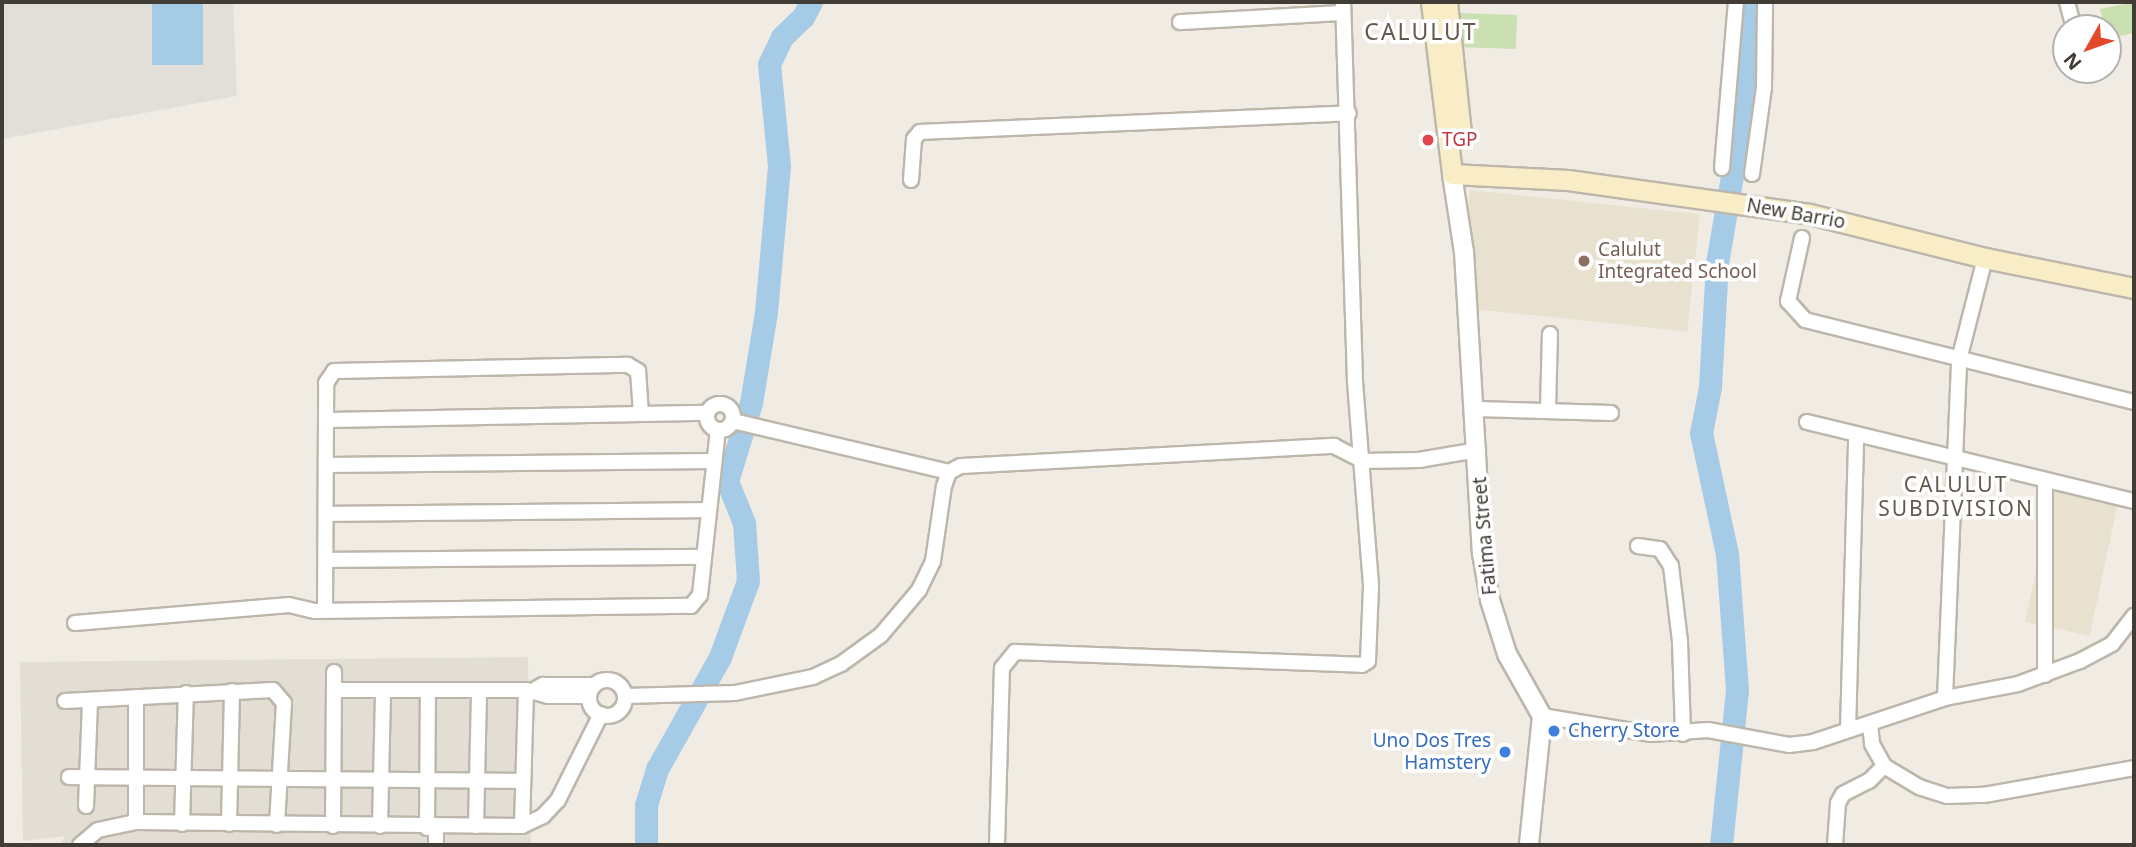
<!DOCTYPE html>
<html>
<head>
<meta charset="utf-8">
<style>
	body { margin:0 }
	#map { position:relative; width:2136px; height:847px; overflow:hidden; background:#f0ece4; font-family:"Noto Sans",sans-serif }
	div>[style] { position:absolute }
	.residential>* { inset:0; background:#e3ded3 }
	.industrial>* { inset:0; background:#e2ded9 }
	.education>* { inset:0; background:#e8e1cf; transform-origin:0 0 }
	.green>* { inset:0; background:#cae0b1; transform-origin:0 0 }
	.water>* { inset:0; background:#a6cbe7; transform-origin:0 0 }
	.river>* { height:23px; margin:-11.5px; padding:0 11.5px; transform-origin:11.5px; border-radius:11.5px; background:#a6cbe7 }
	.roads { filter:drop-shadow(2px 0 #bdb7ab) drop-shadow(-2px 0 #bdb7ab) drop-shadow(0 2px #bdb7ab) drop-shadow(0 -2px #bdb7ab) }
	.minor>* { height:14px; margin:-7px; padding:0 7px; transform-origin:7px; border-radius:7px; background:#fff }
	.minor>.ring { margin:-7px; padding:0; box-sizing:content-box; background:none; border:14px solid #fff; border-radius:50% }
	.tertiary>* { height:18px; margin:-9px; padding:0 9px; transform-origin:9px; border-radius:9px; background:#fff }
	.secondary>* { height:19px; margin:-9.5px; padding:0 9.5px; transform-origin:9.5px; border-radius:9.5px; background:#f8edc6 }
	.dots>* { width:19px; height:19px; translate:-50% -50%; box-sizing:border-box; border:4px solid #fff; border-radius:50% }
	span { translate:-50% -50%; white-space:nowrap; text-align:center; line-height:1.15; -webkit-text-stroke:7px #fff; paint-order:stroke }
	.health-label { font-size:19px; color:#be3a42 }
	.left { translate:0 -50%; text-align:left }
	.street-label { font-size:19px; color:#413c35 }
	.education-label { font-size:19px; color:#785e54 }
	.shop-label { font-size:19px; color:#366cbe }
	.right { translate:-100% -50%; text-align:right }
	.neighbourhood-label { font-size:21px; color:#635a4d; letter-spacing:2px }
	.quarter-label { font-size:23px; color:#635a4d; letter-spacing:2px }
	.frame { position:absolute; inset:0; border:4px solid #413c35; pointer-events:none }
	.north { position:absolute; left:2052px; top:14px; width:70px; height:70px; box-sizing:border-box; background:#fff; border:2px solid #b3b1ae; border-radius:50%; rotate:230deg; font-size:19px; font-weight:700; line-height:28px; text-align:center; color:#413c35 }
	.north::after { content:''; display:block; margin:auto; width:24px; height:32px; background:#e24829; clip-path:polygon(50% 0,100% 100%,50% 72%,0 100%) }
</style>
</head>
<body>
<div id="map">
	<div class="residential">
		<i style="clip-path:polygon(528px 657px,531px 845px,59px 845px,65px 836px,23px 841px,20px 662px)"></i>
	</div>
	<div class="industrial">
		<i style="clip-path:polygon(2px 2px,233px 2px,237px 96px,2px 139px)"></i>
	</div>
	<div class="education">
		<i style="left:1470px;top:190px;width:231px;height:118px;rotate:6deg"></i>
		<i style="left:2053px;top:491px;width:66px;height:134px;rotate:12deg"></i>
	</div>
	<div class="green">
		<i style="clip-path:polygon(2134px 2px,2134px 33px,2108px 39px,2100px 9px)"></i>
		<i style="left:1460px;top:13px;width:57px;height:34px;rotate:2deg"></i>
	</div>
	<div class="water">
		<i style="left:152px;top:2px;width:51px;height:63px"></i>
	</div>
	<div class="river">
		<i style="left:646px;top:845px;width:40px;rotate:-90deg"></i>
		<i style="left:646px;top:805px;width:38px;rotate:-73deg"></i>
		<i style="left:657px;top:769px;width:129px;rotate:-60.6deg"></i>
		<i style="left:720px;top:657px;width:81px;rotate:-69.8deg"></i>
		<i style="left:748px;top:581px;width:58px;rotate:-93.9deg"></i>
		<i style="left:744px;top:523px;width:45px;rotate:-112deg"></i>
		<i style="left:727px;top:481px;width:82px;rotate:-72.9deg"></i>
		<i style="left:751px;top:403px;width:92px;rotate:-80.6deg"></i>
		<i style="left:766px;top:312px;width:147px;rotate:-84.9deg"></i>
		<i style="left:779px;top:166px;width:102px;rotate:-95.6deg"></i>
		<i style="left:769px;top:64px;width:30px;rotate:-64deg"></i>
		<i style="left:782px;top:37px;width:29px;rotate:-44deg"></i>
		<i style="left:803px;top:17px;width:17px;rotate:-62deg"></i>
		<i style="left:1721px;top:845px;width:156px;rotate:-84.1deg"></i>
		<i style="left:1737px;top:690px;width:136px;rotate:-94.2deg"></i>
		<i style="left:1727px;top:554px;width:124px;rotate:-102.1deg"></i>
		<i style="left:1701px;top:433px;width:47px;rotate:-78.9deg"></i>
		<i style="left:1710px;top:387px;width:124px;rotate:-86.8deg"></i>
		<i style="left:1717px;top:263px;width:141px;rotate:-80.2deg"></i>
		<i style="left:1741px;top:124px;width:123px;rotate:-83.5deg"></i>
	</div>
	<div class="roads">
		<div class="minor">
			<i style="left:2067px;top:2px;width:27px;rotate:75deg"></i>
			<i style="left:1180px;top:22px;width:163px;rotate:-3.2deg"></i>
			<i style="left:1722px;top:168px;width:167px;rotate:-85.2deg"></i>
			<i style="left:1752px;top:174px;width:87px;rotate:-82.1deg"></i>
			<i style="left:1764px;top:88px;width:86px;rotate:-89.3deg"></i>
			<i style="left:911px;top:180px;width:41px;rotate:-85.8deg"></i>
			<i style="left:914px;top:139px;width:9px;rotate:-49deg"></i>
			<i style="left:920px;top:132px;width:429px;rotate:-2.5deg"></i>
			<i style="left:1802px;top:238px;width:65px;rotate:102.5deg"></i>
			<i style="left:1788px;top:301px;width:25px;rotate:48deg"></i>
			<i style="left:1805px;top:320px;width:339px;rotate:14deg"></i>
			<i class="ring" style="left:707px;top:404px;width:12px;height:12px"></i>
			<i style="left:1477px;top:409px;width:134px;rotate:1.7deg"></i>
			<i style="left:1548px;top:409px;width:75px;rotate:-88.5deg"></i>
			<i style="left:329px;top:420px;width:378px;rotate:-1.1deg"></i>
			<i style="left:733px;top:421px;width:222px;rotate:13.3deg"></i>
			<i style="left:1807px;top:422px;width:336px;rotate:13.6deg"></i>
			<i style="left:328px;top:465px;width:384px;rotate:-0.6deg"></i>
			<i style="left:2045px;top:481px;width:194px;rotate:90deg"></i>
			<i style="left:326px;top:514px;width:382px;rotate:-0.6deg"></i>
			<i style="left:1638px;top:546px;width:22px;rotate:8deg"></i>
			<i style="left:1660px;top:549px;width:20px;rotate:57deg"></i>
			<i style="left:1671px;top:566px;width:77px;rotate:83.2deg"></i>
			<i style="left:1680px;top:642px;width:92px;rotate:88.1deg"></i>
			<i style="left:326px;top:560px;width:378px;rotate:-0.5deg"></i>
			<i style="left:325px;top:610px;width:227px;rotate:-89.7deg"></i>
			<i style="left:326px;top:383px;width:14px;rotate:-56deg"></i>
			<i style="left:334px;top:371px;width:294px;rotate:-1.2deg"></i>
			<i style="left:628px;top:365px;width:12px;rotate:31deg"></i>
			<i style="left:638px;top:371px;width:43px;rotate:86deg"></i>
			<i style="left:75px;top:623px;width:215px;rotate:-4.8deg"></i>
			<i style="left:289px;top:605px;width:27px;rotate:13deg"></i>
			<i style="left:315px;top:611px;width:376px;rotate:-0.8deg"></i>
			<i style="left:691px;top:606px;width:14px;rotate:-51deg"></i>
			<i style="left:700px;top:595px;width:166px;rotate:-83.8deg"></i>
			<i class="ring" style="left:589px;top:680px;width:22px;height:22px"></i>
			<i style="left:334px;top:690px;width:192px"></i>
			<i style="left:526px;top:690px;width:23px;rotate:15deg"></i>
			<i style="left:548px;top:696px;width:41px"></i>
			<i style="left:532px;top:691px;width:13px;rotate:-29deg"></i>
			<i style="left:543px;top:685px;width:51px"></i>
			<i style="left:625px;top:696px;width:110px;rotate:-1.6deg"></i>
			<i style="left:735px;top:693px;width:80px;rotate:-11.6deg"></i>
			<i style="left:813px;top:677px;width:31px;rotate:-25deg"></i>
			<i style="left:841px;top:664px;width:49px;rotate:-35.9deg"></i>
			<i style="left:881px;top:635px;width:59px;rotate:-49.8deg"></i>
			<i style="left:919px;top:590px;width:32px;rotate:-64deg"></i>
			<i style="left:933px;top:561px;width:76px;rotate:-81.7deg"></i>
			<i style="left:944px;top:486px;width:15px;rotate:-70deg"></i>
			<i style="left:949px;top:472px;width:13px;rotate:-27deg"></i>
			<i style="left:961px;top:466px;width:374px;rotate:-3.1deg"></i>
			<i style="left:1334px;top:446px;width:33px;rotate:27deg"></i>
			<i style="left:1363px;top:461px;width:56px;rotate:-1deg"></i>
			<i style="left:1419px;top:460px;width:60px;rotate:-9.6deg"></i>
			<i style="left:1945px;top:698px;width:338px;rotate:-87.6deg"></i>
			<i style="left:1959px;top:360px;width:105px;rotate:-75.7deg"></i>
			<i style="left:65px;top:701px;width:208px;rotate:-3deg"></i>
			<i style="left:273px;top:690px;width:17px;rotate:50deg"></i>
			<i style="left:284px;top:703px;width:122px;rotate:93.3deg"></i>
			<i style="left:1542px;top:716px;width:110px;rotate:9.4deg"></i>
			<i style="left:1651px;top:734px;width:57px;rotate:-4deg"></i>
			<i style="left:1708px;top:730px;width:82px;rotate:10.5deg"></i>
			<i style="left:1789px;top:745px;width:24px;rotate:-7deg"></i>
			<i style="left:1813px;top:742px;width:139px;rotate:-18.4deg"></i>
			<i style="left:1945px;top:698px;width:74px;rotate:-10.9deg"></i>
			<i style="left:2018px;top:684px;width:66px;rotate:-20.4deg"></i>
			<i style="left:2080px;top:661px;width:36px;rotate:-28deg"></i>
			<i style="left:2112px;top:644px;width:36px;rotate:-52deg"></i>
			<i style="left:1870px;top:724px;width:20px;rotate:84deg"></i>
			<i style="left:1872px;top:744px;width:25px;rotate:61deg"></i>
			<i style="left:1884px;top:766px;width:41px;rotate:31deg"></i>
			<i style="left:1919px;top:787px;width:29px;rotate:18deg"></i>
			<i style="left:1947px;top:796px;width:37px;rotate:-2deg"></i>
			<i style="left:1984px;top:795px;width:152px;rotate:-10.2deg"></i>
			<i style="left:1848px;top:730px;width:295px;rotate:-88.4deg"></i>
			<i style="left:69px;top:777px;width:454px;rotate:0.5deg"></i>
			<i style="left:86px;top:806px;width:106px;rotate:-87.8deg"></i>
			<i style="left:136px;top:822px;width:125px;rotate:-90deg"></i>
			<i style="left:182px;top:824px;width:131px;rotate:-88.3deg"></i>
			<i style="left:229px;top:824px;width:133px;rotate:-88.7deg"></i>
			<i style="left:333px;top:826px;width:154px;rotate:-89.6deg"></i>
			<i style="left:380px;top:826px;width:136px;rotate:-88.7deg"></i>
			<i style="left:476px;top:826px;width:136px;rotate:-88.7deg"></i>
			<i style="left:522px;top:826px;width:136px;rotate:-88.3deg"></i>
			<i style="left:427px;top:828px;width:138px;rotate:-89.6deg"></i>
			<i style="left:436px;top:828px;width:17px;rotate:90deg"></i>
			<i style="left:80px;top:845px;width:23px;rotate:-40deg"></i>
			<i style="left:98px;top:830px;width:39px;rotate:-12deg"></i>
			<i style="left:136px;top:822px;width:386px;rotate:0.6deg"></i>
			<i style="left:522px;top:826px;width:23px;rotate:-25deg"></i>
			<i style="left:543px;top:816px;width:22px;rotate:-47deg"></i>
			<i style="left:558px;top:800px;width:96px;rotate:-63.4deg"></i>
			<i style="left:997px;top:845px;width:177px;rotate:-88.4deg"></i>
			<i style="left:1002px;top:668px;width:21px;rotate:-51deg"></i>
			<i style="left:1015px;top:652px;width:347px;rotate:2.1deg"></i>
			<i style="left:1362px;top:665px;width:7px;rotate:-34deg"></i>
			<i style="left:1368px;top:661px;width:76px;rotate:-87.7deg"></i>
			<i style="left:1371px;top:585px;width:205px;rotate:-94.5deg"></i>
			<i style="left:1355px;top:381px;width:379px;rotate:-91.8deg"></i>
			<i style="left:1835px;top:845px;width:42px;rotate:-85.9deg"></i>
			<i style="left:1838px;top:803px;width:10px;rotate:-61deg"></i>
			<i style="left:1843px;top:794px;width:29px;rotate:-27deg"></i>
			<i style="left:1869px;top:781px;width:21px;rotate:-45deg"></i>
		</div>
		<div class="tertiary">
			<i style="left:1452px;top:174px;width:79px;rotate:81.3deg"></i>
			<i style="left:1464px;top:252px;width:302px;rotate:86.6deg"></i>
			<i style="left:1482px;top:553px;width:48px;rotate:80.3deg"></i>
			<i style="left:1490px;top:600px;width:57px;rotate:72.5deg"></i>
			<i style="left:1507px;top:654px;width:71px;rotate:60.6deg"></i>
			<i style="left:1542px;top:716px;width:130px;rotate:95.8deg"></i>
		</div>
		<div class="secondary">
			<i style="left:1431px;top:2px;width:173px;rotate:83deg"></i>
			<i style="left:1452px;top:174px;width:116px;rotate:3deg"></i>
			<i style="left:1568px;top:180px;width:244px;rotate:8deg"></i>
			<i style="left:1810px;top:214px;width:180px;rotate:14.1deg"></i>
			<i style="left:1985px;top:258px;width:152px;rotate:11.4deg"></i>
			<i style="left:1447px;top:2px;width:133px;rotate:83.9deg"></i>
		</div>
	</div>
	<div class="dots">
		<i style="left:1428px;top:140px;background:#e0444e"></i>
		<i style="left:1584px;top:261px;background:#8d6e63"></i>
		<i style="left:1554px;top:731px;background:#3f7fe0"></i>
		<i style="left:1505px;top:752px;background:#3f7fe0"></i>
	</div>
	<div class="health-label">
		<span class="left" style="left:1442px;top:140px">TGP</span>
	</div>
	<div class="street-label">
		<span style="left:1796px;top:214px;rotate:10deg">New Barrio</span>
		<span style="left:1485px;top:536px;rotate:-95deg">Fatima Street</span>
	</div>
	<div class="education-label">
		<span class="left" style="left:1598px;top:261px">Calulut<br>Integrated School</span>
	</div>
	<div class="shop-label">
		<span class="left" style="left:1568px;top:731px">Cherry Store</span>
		<span class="right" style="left:1491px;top:752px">Uno Dos Tres<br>Hamstery</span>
	</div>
	<div class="neighbourhood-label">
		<span style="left:1956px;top:496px">CALULUT<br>SUBDIVISION</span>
	</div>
	<div class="quarter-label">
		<span style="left:1421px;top:31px">CALULUT</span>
	</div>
	<div class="frame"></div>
	<div class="north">N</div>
</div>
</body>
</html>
